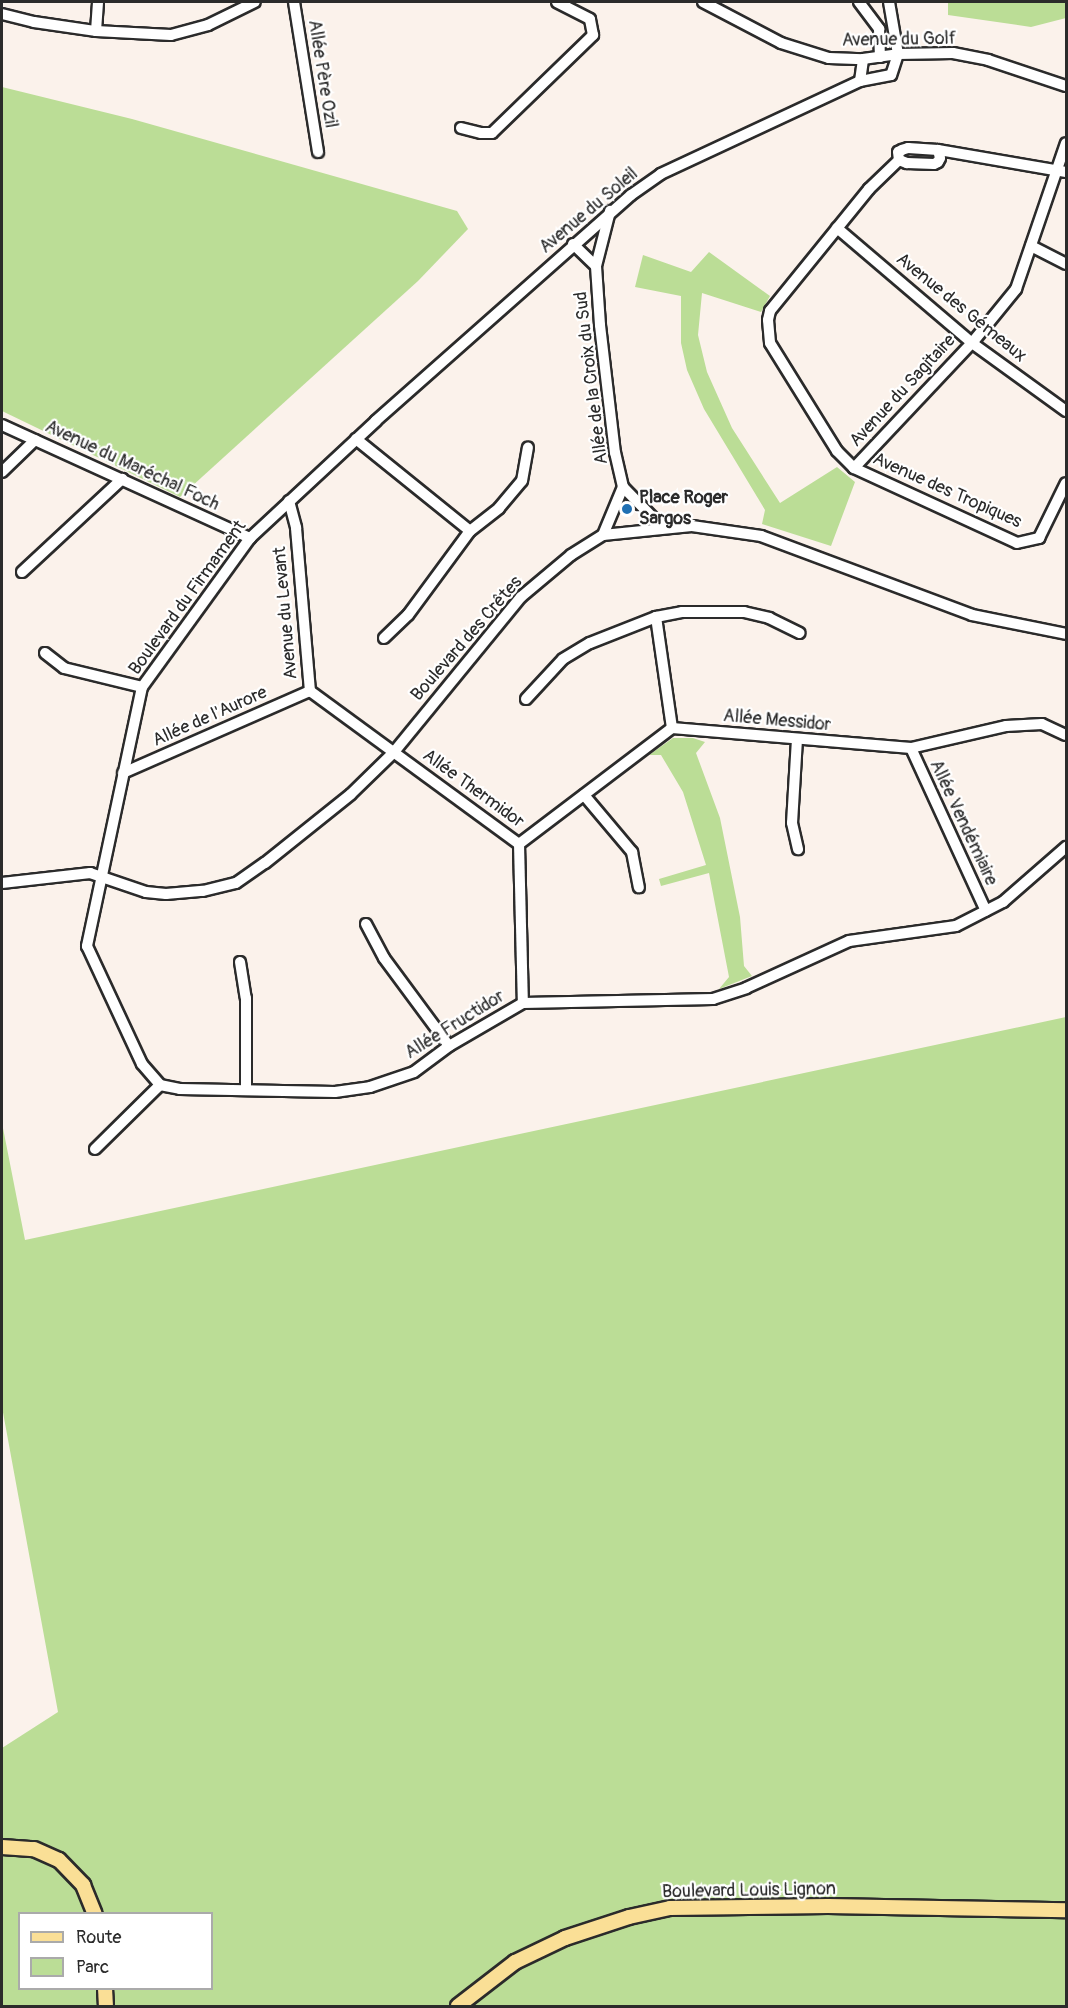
<!DOCTYPE html>
<html>
<head>
<meta charset="utf-8">
<style>
	body { margin:0 }
	#map { position:relative; width:1068px; height:2008px; overflow:hidden; background:#fbf2eb; font-family:Pangolin,sans-serif }
	div>[style] { position:absolute }
	.green>* { inset:0; background:#bbdd96 }
	.roads { filter:drop-shadow(2px 0 #2b2b2b) drop-shadow(-2px 0 #2b2b2b) drop-shadow(0 2px #2b2b2b) drop-shadow(0 -2px #2b2b2b) }
	.minor>* { height:10px; margin:-5px; padding:0 5px; transform-origin:5px; border-radius:5px; background:#fff }
	.major>* { height:14px; margin:-7px; padding:0 7px; transform-origin:7px; border-radius:7px; background:#fadf96 }
	.dots>* { width:16px; height:16px; translate:-50% -50%; box-sizing:border-box; border:3px solid #fff; border-radius:50% }
	span { translate:-50% -50%; white-space:nowrap; text-align:center; line-height:1.15; -webkit-text-stroke:4.5px #fff; paint-order:stroke }
	.street-label { font-size:18px; color:#2b2b2b }
	.poi-label { font-size:18px; color:#2b2b2b; font-weight:700 }
	.left { translate:0 -50%; text-align:left }
	.frame { position:absolute; inset:0; border:3px solid #2b2b2b; pointer-events:none }
	.legend { position:absolute; left:18px; top:1912px; width:195px; height:78px; box-sizing:border-box; background:#fff; border:2px solid #aaa; margin:0; padding:8px 10px; list-style:none; font-size:18px; color:#2b2b2b }
	.legend li { display:flex; align-items:center; gap:12px; height:30px }
	.legend b { width:30px; border:2px solid #aaa }
</style>
</head>
<body>
<div id="map">
	<div class="green">
		<i style="clip-path:polygon(948px 2px,1066px 2px,1066px 18px,1031px 27px,948px 15px)"></i>
		<i style="clip-path:polygon(2px 87px,132px 119px,457px 211px,468px 229px,418px 281px,180px 497px,2px 411px)"></i>
		<i style="clip-path:polygon(709px 252px,770px 296px,761px 312px,702px 293px,698px 335px,707px 372px,732px 428px,780px 503px,837px 467px,855px 482px,831px 546px,762px 524px,765px 510px,704px 409px,687px 370px,681px 343px,681px 296px,635px 287px,643px 255px,691px 272px)"></i>
		<i style="clip-path:polygon(673px 738px,693px 738px,705px 742px,696px 753px,720px 818px,740px 917px,744px 966px,752px 976px,719px 989px,729px 977px,709px 873px,661px 886px,659px 879px,706px 865px,683px 792px,661px 755px,649px 755px)"></i>
		<i style="clip-path:polygon(evenodd,1066px 1017px,1066px 2006px,2px 2006px,2px 1748px,58px 1712px,2px 1407px,2px 1123px,25px 1240px,1066px 1017px,20px 1914px,212px 1914px,212px 1988px,20px 1988px,20px 1914px)"></i>
	</div>
	<div class="roads">
		<div class="minor">
			<i style="left:294px;top:2px;width:152px;rotate:80.9deg"></i>
			<i style="left:703px;top:2px;width:88px;rotate:27.7deg"></i>
			<i style="left:781px;top:43px;width:50px;rotate:17.4deg"></i>
			<i style="left:829px;top:58px;width:34px;rotate:2deg"></i>
			<i style="left:863px;top:59px;width:35px;rotate:-8deg"></i>
			<i style="left:898px;top:54px;width:55px;rotate:-1deg"></i>
			<i style="left:953px;top:53px;width:36px;rotate:11deg"></i>
			<i style="left:988px;top:60px;width:82px;rotate:18.4deg"></i>
			<i style="left:859px;top:2px;width:34px;rotate:53deg"></i>
			<i style="left:889px;top:2px;width:53px;rotate:80.2deg"></i>
			<i style="left:898px;top:54px;width:22px;rotate:108deg"></i>
			<i style="left:891px;top:75px;width:32px;rotate:169deg"></i>
			<i style="left:860px;top:81px;width:220px;rotate:155deg"></i>
			<i style="left:661px;top:174px;width:37px;rotate:145deg"></i>
			<i style="left:631px;top:195px;width:341px;rotate:138.5deg"></i>
			<i style="left:376px;top:421px;width:172px;rotate:137.1deg"></i>
			<i style="left:250px;top:538px;width:184px;rotate:125.9deg"></i>
			<i style="left:142px;top:687px;width:265px;rotate:102deg"></i>
			<i style="left:87px;top:946px;width:130px;rotate:65deg"></i>
			<i style="left:142px;top:1064px;width:28px;rotate:49deg"></i>
			<i style="left:160px;top:1085px;width:20px;rotate:11deg"></i>
			<i style="left:180px;top:1089px;width:155px;rotate:1.1deg"></i>
			<i style="left:335px;top:1092px;width:35px;rotate:-8deg"></i>
			<i style="left:370px;top:1087px;width:46px;rotate:-18.8deg"></i>
			<i style="left:414px;top:1072px;width:44px;rotate:-36.6deg"></i>
			<i style="left:449px;top:1046px;width:86px;rotate:-30.2deg"></i>
			<i style="left:523px;top:1003px;width:190px;rotate:-1.2deg"></i>
			<i style="left:713px;top:999px;width:35px;rotate:-18deg"></i>
			<i style="left:746px;top:988px;width:113px;rotate:-24.5deg"></i>
			<i style="left:849px;top:941px;width:108px;rotate:-8deg"></i>
			<i style="left:956px;top:926px;width:53px;rotate:-27.1deg"></i>
			<i style="left:1003px;top:902px;width:84px;rotate:-41.1deg"></i>
			<i style="left:2px;top:14px;width:33px;rotate:14deg"></i>
			<i style="left:34px;top:22px;width:63px;rotate:8.3deg"></i>
			<i style="left:96px;top:31px;width:75px;rotate:3.1deg"></i>
			<i style="left:171px;top:35px;width:38px;rotate:-15deg"></i>
			<i style="left:208px;top:25px;width:52px;rotate:-26.1deg"></i>
			<i style="left:879px;top:29px;width:28px;rotate:88deg"></i>
			<i style="left:96px;top:31px;width:29px;rotate:-86deg"></i>
			<i style="left:860px;top:81px;width:22px;rotate:-82deg"></i>
			<i style="left:461px;top:128px;width:21px;rotate:14deg"></i>
			<i style="left:481px;top:133px;width:11px"></i>
			<i style="left:492px;top:133px;width:141px;rotate:-44.1deg"></i>
			<i style="left:593px;top:35px;width:16px;rotate:-101deg"></i>
			<i style="left:590px;top:19px;width:37px;rotate:-153deg"></i>
			<i style="left:899px;top:160px;width:9px;rotate:21deg"></i>
			<i style="left:907px;top:163px;width:27px;rotate:2deg"></i>
			<i style="left:934px;top:164px;width:4px;rotate:-27deg"></i>
			<i style="left:938px;top:162px;width:4px;rotate:-63deg"></i>
			<i style="left:940px;top:158px;width:8px;rotate:-104deg"></i>
			<i style="left:1066px;top:172px;width:130px;rotate:-170.2deg"></i>
			<i style="left:938px;top:150px;width:30px;rotate:-176deg"></i>
			<i style="left:908px;top:148px;width:6px;rotate:162deg"></i>
			<i style="left:902px;top:150px;width:4px;rotate:153deg"></i>
			<i style="left:898px;top:152px;width:8px;rotate:83deg"></i>
			<i style="left:899px;top:160px;width:42px;rotate:136deg"></i>
			<i style="left:869px;top:189px;width:157px;rotate:129.1deg"></i>
			<i style="left:770px;top:311px;width:9px;rotate:103deg"></i>
			<i style="left:768px;top:320px;width:23px;rotate:85deg"></i>
			<i style="left:770px;top:343px;width:127px;rotate:58.2deg"></i>
			<i style="left:837px;top:451px;width:24px;rotate:45deg"></i>
			<i style="left:854px;top:468px;width:179px;rotate:24.7deg"></i>
			<i style="left:1017px;top:543px;width:23px;rotate:-13deg"></i>
			<i style="left:1039px;top:538px;width:61px;rotate:-63.9deg"></i>
			<i style="left:837px;top:228px;width:177px;rotate:40.4deg"></i>
			<i style="left:972px;top:343px;width:116px;rotate:35.9deg"></i>
			<i style="left:573px;top:244px;width:32px;rotate:44deg"></i>
			<i style="left:1031px;top:246px;width:39px;rotate:27deg"></i>
			<i style="left:2px;top:425px;width:273px;rotate:24.5deg"></i>
			<i style="left:356px;top:439px;width:146px;rotate:38.9deg"></i>
			<i style="left:854px;top:468px;width:172px;rotate:-46.7deg"></i>
			<i style="left:972px;top:343px;width:70px;rotate:-50.8deg"></i>
			<i style="left:1016px;top:289px;width:154px;rotate:-71.1deg"></i>
			<i style="left:2px;top:472px;width:46px;rotate:-44.1deg"></i>
			<i style="left:623px;top:487px;width:57px;rotate:45.7deg"></i>
			<i style="left:289px;top:501px;width:28px;rotate:75deg"></i>
			<i style="left:296px;top:528px;width:164px;rotate:85.1deg"></i>
			<i style="left:310px;top:691px;width:259px;rotate:36.2deg"></i>
			<i style="left:519px;top:844px;width:159px;rotate:88.6deg"></i>
			<i style="left:603px;top:535px;width:52px;rotate:-67.4deg"></i>
			<i style="left:623px;top:487px;width:35px;rotate:-103deg"></i>
			<i style="left:615px;top:453px;width:129px;rotate:-96.7deg"></i>
			<i style="left:600px;top:325px;width:59px;rotate:-93.9deg"></i>
			<i style="left:596px;top:266px;width:57px;rotate:-75.7deg"></i>
			<i style="left:22px;top:572px;width:137px;rotate:-42.9deg"></i>
			<i style="left:656px;top:617px;width:112px;rotate:81.8deg"></i>
			<i style="left:384px;top:638px;width:33px;rotate:-44deg"></i>
			<i style="left:408px;top:615px;width:104px;rotate:-53.6deg"></i>
			<i style="left:470px;top:531px;width:37px;rotate:-38deg"></i>
			<i style="left:499px;top:508px;width:35px;rotate:-50deg"></i>
			<i style="left:522px;top:481px;width:34px;rotate:-80deg"></i>
			<i style="left:45px;top:653px;width:24px;rotate:38deg"></i>
			<i style="left:64px;top:668px;width:80px;rotate:13.7deg"></i>
			<i style="left:526px;top:699px;width:54px;rotate:-47.2deg"></i>
			<i style="left:563px;top:659px;width:31px;rotate:-31deg"></i>
			<i style="left:590px;top:643px;width:71px;rotate:-21.5deg"></i>
			<i style="left:656px;top:617px;width:26px;rotate:-11deg"></i>
			<i style="left:682px;top:612px;width:62px"></i>
			<i style="left:744px;top:612px;width:26px;rotate:13deg"></i>
			<i style="left:769px;top:618px;width:34px;rotate:26deg"></i>
			<i style="left:797px;top:739px;width:84px;rotate:93.4deg"></i>
			<i style="left:792px;top:823px;width:27px;rotate:77deg"></i>
			<i style="left:911px;top:748px;width:179px;rotate:65.3deg"></i>
			<i style="left:123px;top:773px;width:204px;rotate:-23.7deg"></i>
			<i style="left:584px;top:795px;width:75px;rotate:49.9deg"></i>
			<i style="left:632px;top:852px;width:36px;rotate:79deg"></i>
			<i style="left:519px;top:844px;width:192px;rotate:-37.2deg"></i>
			<i style="left:672px;top:728px;width:240px;rotate:4.8deg"></i>
			<i style="left:911px;top:748px;width:98px;rotate:-13deg"></i>
			<i style="left:1006px;top:726px;width:36px;rotate:-3deg"></i>
			<i style="left:1042px;top:724px;width:26px;rotate:25deg"></i>
			<i style="left:2px;top:883px;width:89px;rotate:-6.5deg"></i>
			<i style="left:90px;top:873px;width:59px;rotate:18.7deg"></i>
			<i style="left:146px;top:892px;width:20px;rotate:6deg"></i>
			<i style="left:166px;top:894px;width:37px;rotate:-5deg"></i>
			<i style="left:203px;top:891px;width:34px;rotate:-14deg"></i>
			<i style="left:236px;top:883px;width:35px;rotate:-35deg"></i>
			<i style="left:265px;top:863px;width:110px;rotate:-38.7deg"></i>
			<i style="left:351px;top:794px;width:60px;rotate:-44.3deg"></i>
			<i style="left:394px;top:752px;width:200px;rotate:-50.7deg"></i>
			<i style="left:521px;top:597px;width:65px;rotate:-40deg"></i>
			<i style="left:571px;top:555px;width:38px;rotate:-32deg"></i>
			<i style="left:603px;top:535px;width:89px;rotate:-5.8deg"></i>
			<i style="left:692px;top:526px;width:70px;rotate:8.2deg"></i>
			<i style="left:761px;top:536px;width:225px;rotate:20.5deg"></i>
			<i style="left:972px;top:615px;width:96px;rotate:11.4deg"></i>
			<i style="left:366px;top:924px;width:38px;rotate:62deg"></i>
			<i style="left:384px;top:958px;width:109px;rotate:53.5deg"></i>
			<i style="left:240px;top:962px;width:36px;rotate:81deg"></i>
			<i style="left:246px;top:998px;width:92px;rotate:90deg"></i>
			<i style="left:95px;top:1149px;width:91px;rotate:-44.6deg"></i>
		</div>
		<div class="major">
			<i style="left:2px;top:1847px;width:32px;rotate:4deg"></i>
			<i style="left:34px;top:1849px;width:27px;rotate:24deg"></i>
			<i style="left:59px;top:1860px;width:35px;rotate:46deg"></i>
			<i style="left:83px;top:1885px;width:31px;rotate:68deg"></i>
			<i style="left:105px;top:1988px;width:18px;rotate:87deg"></i>
			<i style="left:458px;top:2006px;width:72px;rotate:-37.7deg"></i>
			<i style="left:515px;top:1962px;width:55px;rotate:-25.6deg"></i>
			<i style="left:565px;top:1938px;width:67px;rotate:-18.2deg"></i>
			<i style="left:629px;top:1917px;width:42px;rotate:-12.4deg"></i>
			<i style="left:670px;top:1908px;width:158px;rotate:-0.7deg"></i>
			<i style="left:828px;top:1906px;width:238px;rotate:1deg"></i>
		</div>
	</div>
	<div class="dots">
		<i style="left:627px;top:509px;background:#1f6fb2"></i>
	</div>
	<div class="street-label">
		<span style="left:899px;top:40px;rotate:-1deg">Avenue du Golf</span>
		<span style="left:322px;top:74px;rotate:81deg">Allée Père Ozil</span>
		<span style="left:589px;top:211px;rotate:-40deg">Avenue du Soleil</span>
		<span style="left:961px;top:308px;rotate:39deg">Avenue des Gémeaux</span>
		<span style="left:592px;top:378px;rotate:-97deg">Allée de la Croix du Sud</span>
		<span style="left:903px;top:391px;rotate:-47deg">Avenue du Sagitaire</span>
		<span style="left:132px;top:466px;rotate:25deg">Avenue du Maréchal Foch</span>
		<span style="left:947px;top:491px;rotate:24deg">Avenue des Tropiques</span>
		<span style="left:188px;top:598px;rotate:-54deg">Boulevard du Firmament</span>
		<span style="left:286px;top:613px;rotate:-95deg">Avenue du Levant</span>
		<span style="left:467px;top:639px;rotate:-49deg">Boulevard des Crêtes</span>
		<span style="left:210px;top:717px;rotate:-24deg">Allée de l'Aurore</span>
		<span style="left:777px;top:721px;rotate:5deg">Allée Messidor</span>
		<span style="left:473px;top:789px;rotate:36deg">Allée Thermidor</span>
		<span style="left:963px;top:823px;rotate:65deg">Allée Vendémiaire</span>
		<span style="left:455px;top:1025px;rotate:-32deg">Allée Fructidor</span>
		<span style="left:749px;top:1891px;rotate:-1deg">Boulevard Louis Lignon</span>
	</div>
	<div class="poi-label">
		<span class="left" style="left:639px;top:509px">Place Roger<br>Sargos</span>
	</div>
	<div class="frame"></div>
	<ul class="legend">
	<li><b style="height:8px;background:#fadf96"></b>Route</li>
	<li><b style="height:16px;background:#bbdd96"></b>Parc</li>
	</ul>
</div>
</body>
</html>
